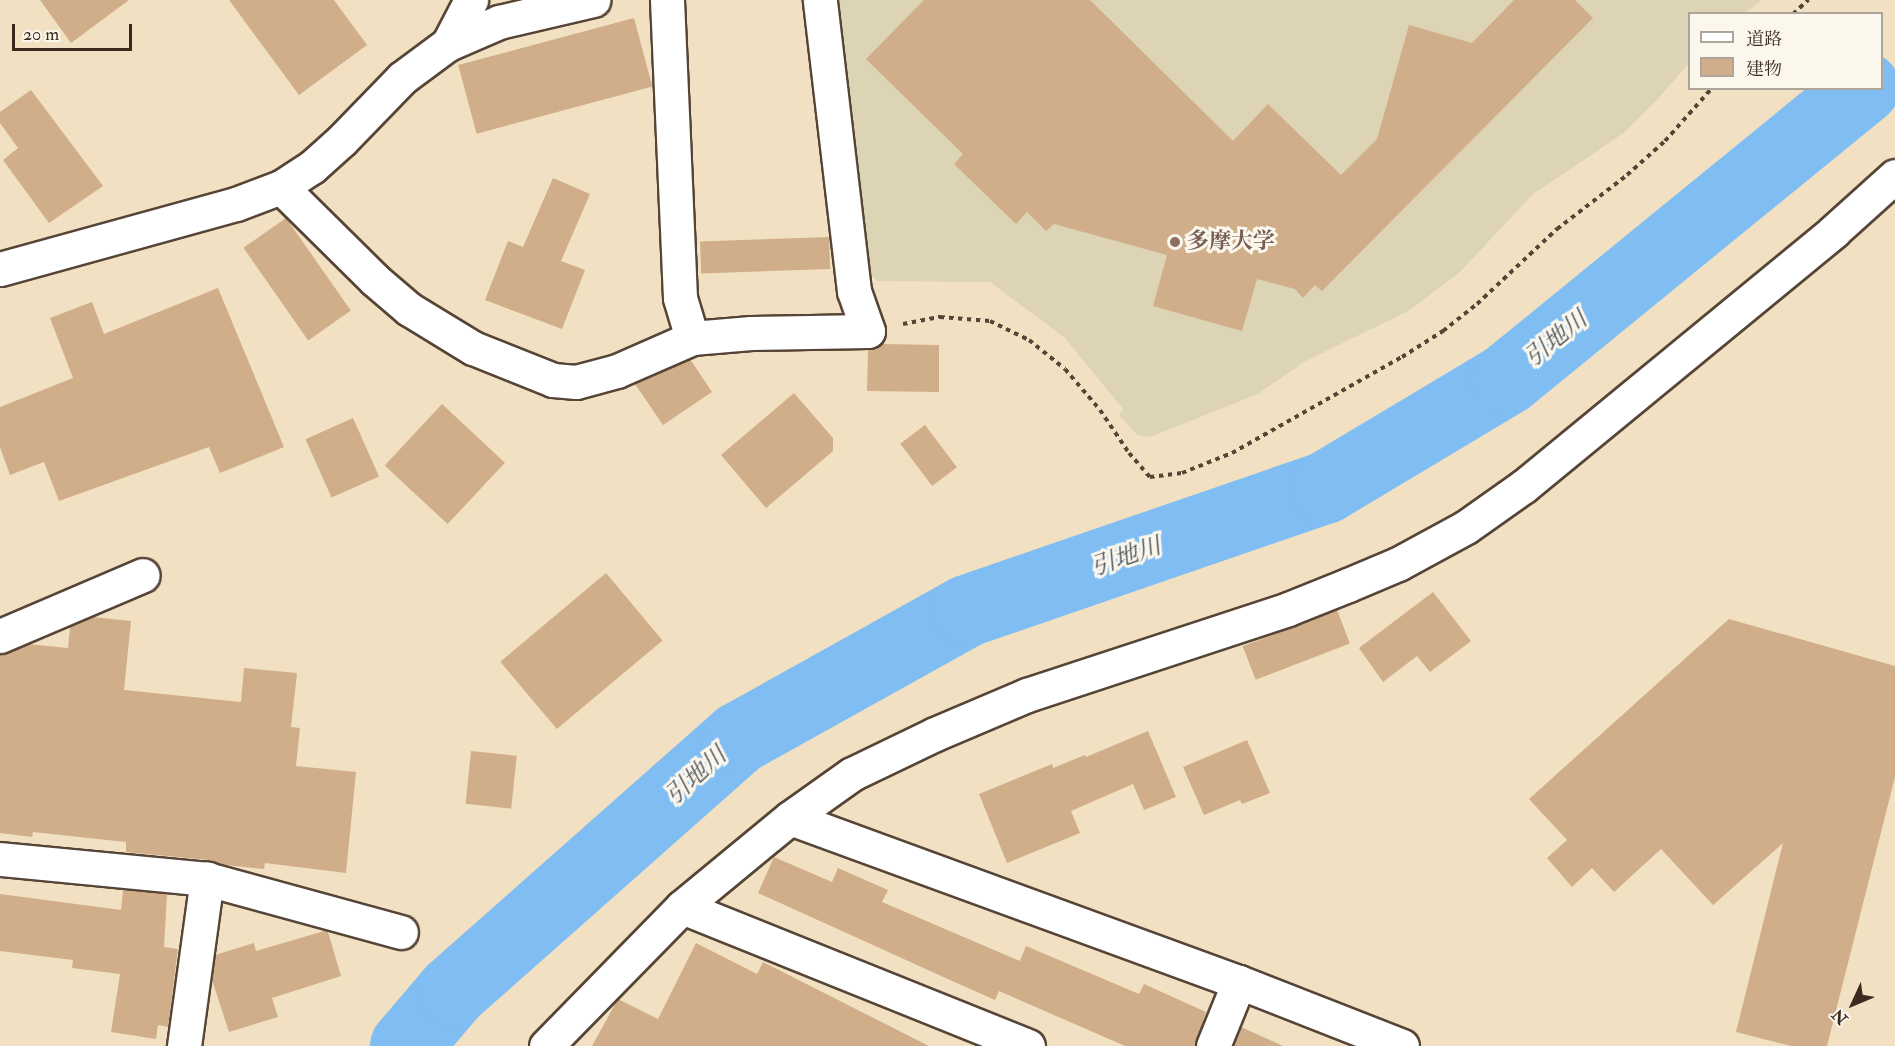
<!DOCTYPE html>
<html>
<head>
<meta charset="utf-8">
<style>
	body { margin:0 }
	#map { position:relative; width:1895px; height:1046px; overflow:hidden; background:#f1e1c2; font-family:"IM FELL Double Pica","Noto Serif JP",serif }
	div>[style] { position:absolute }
	.built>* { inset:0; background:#dcd4b4 }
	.river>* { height:72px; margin:-36px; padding:0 36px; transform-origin:36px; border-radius:36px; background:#80bdf3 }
	.building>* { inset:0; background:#d0ae89; transform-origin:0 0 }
	.path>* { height:4px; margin-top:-2px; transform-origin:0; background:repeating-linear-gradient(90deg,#564537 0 4.5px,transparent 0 9px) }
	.roads { filter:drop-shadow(2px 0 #564537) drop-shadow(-2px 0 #564537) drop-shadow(0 2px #564537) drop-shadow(0 -2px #564537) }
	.minor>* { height:33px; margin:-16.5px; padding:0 16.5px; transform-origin:16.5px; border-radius:16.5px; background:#fff }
	.dots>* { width:16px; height:16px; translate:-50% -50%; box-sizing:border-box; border:3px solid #fbf7ec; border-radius:50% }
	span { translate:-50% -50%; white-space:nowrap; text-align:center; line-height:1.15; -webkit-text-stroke:6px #fbf7ec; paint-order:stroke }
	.education-label { font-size:22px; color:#785e54; font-weight:700 }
	.left { translate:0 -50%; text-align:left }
	.water-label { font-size:24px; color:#50565e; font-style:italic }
	.legend { position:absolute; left:1688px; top:12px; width:195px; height:78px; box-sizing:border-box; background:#fbf7ec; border:2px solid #aea59a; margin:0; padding:8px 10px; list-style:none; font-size:18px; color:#3b2a1e }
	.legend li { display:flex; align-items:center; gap:12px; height:30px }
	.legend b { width:30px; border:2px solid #aea59a }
	.north { position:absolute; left:1823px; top:974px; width:60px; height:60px; -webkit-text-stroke:4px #fbf7ec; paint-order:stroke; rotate:226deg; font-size:16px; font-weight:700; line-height:24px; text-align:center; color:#3b2a1e }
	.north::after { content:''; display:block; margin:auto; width:21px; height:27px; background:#3b2a1e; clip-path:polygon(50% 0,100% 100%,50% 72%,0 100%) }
	.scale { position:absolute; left:12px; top:24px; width:120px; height:27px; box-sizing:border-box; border:3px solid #3b2a1e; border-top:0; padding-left:8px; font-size:18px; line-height:21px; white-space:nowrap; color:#3b2a1e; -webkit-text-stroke:4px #fbf7ec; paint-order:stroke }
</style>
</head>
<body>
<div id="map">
	<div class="built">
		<i style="clip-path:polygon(835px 0,1762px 0,1745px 13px,1690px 14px,1689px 63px,1655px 102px,1625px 132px,1532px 195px,1460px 272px,1410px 310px,1304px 362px,1258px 394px,1150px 437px,1137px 435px,1119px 415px,1123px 409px,1065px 338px,990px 282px,877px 281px,864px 267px)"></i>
	</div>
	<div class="river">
		<i style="left:406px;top:1046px;width:72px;rotate:-49.5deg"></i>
		<i style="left:453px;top:991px;width:382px;rotate:-41.5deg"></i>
		<i style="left:739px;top:738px;width:261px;rotate:-29.1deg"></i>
		<i style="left:967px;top:611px;width:379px;rotate:-19deg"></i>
		<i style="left:1325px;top:488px;width:212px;rotate:-30.9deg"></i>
		<i style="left:1507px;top:379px;width:461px;rotate:-39.2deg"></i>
	</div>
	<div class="building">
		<i style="clip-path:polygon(40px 0,129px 0,71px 43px)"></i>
		<i style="clip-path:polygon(229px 0,334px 0,367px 45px,299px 95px)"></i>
		<i style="clip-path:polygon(924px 0,1090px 0,1233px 141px,1268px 104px,1341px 175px,1377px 139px,1409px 25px,1472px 43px,1514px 0,1575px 0,1593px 18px,1322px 291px,1315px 285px,1303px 298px,1295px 289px,1257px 279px,1242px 331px,1153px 306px,1167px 255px,1054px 224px,1046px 231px,1027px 212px,1016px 224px,954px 164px,963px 154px,866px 59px)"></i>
		<i style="left:634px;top:18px;width:71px;height:182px;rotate:75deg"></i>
		<i style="clip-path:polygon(31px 90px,103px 186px,49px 223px,3px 160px,18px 148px,0 123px,0 112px)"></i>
		<i style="clip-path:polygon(553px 178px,590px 194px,561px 261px,585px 270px,562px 329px,485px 300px,508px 241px,523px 247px)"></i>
		<i style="left:286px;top:218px;width:113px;height:52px;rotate:55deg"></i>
		<i style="left:829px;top:237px;width:32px;height:129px;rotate:88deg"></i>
		<i style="clip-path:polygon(218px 288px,284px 447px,220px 473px,209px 447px,59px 501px,44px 462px,10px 475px,0 447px,0 407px,73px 378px,50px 318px,92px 302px,104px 334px)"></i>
		<i style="clip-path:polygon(881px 344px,939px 345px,939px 392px,867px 391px,868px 350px)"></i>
		<i style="clip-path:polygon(690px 359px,712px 392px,663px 425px,635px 384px)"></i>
		<i style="clip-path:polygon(794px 393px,833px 438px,833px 451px,766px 508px,721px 455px)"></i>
		<i style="left:442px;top:404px;width:86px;height:84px;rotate:43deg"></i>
		<i style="left:353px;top:418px;width:64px;height:52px;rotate:66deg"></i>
		<i style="left:925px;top:425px;width:53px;height:31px;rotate:53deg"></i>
		<i style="left:606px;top:573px;width:88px;height:138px;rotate:50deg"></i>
		<i style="clip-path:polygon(1433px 592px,1471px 641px,1430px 672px,1417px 656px,1383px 682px,1359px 648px)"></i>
		<i style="left:1337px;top:610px;width:36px;height:101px;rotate:69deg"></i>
		<i style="clip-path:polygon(93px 617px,131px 621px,124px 690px,241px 702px,244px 668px,297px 673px,291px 727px,300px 728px,296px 766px,356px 772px,346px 873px,265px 863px,264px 869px,226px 865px,209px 860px,126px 852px,126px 842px,33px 832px,32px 837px,0 833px,0 654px,28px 644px,68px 648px,70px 627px)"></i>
		<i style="clip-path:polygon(1729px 619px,1895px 666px,1895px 777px,1827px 1046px,1791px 1046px,1736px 1032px,1783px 843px,1713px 905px,1661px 849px,1614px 892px,1592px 868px,1572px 887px,1547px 858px,1567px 840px,1529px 799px)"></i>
		<i style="clip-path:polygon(1148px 731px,1176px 797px,1144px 810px,1133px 784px,1071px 811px,1080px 833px,1007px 863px,979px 794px,1052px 764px,1053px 768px,1085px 755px,1086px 757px)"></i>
		<i style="clip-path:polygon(1247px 740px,1270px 793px,1242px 804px,1240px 800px,1204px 815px,1183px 767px)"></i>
		<i style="left:471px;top:751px;width:46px;height:53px;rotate:6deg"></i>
		<i style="clip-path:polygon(774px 857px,832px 882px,838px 868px,888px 890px,882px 902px,1020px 961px,1026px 946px,1139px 994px,1144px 984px,1206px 1012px,1195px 1046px,1125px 1046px,999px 991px,995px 1000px,950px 980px,758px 893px)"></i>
		<i style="clip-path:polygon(123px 890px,167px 894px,164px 947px,178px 949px,168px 1027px,158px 1025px,156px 1039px,111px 1032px,120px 974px,72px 968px,73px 960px,0 951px,0 894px,121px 910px)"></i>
		<i style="clip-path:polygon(324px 931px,328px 932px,341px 976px,272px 998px,278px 1017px,229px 1032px,212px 980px,215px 955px,254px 943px,256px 951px)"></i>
		<i style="clip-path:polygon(696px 943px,757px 974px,763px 962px,929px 1046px,592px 1046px,618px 999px,658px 1019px)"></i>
		<i style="clip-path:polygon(1241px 1027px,1283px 1046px,1233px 1046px)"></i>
	</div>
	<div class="path">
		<i style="left:1793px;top:14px;width:21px;rotate:-43deg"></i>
		<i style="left:903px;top:324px;width:38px;rotate:-11deg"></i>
		<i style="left:940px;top:317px;width:50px;rotate:4.6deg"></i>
		<i style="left:990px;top:321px;width:43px;rotate:26deg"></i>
		<i style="left:1029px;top:340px;width:46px;rotate:38.9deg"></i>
		<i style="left:1065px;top:369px;width:54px;rotate:49.5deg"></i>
		<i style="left:1100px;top:410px;width:52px;rotate:56deg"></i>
		<i style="left:1129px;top:453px;width:32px;rotate:49deg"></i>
		<i style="left:1150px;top:477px;width:32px;rotate:-7deg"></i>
		<i style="left:1182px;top:473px;width:54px;rotate:-21.8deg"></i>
		<i style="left:1232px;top:453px;width:195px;rotate:-29.5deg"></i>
		<i style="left:1402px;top:357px;width:49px;rotate:-32.4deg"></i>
		<i style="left:1443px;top:331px;width:43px;rotate:-38.5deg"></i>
		<i style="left:1477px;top:304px;width:110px;rotate:-43.2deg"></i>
		<i style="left:1557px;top:229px;width:88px;rotate:-37.6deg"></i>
		<i style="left:1627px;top:175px;width:51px;rotate:-41.8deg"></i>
		<i style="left:1665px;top:141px;width:71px;rotate:-48.4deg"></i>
	</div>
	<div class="roads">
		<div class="minor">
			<i style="left:667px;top:0;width:298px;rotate:87.5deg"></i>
			<i style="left:680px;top:298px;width:42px;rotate:73.3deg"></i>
			<i style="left:448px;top:44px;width:50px;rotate:-62.4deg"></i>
			<i style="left:281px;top:187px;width:132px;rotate:44.7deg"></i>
			<i style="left:375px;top:280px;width:45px;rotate:40.5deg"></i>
			<i style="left:409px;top:309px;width:75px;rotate:31.4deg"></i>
			<i style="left:473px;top:348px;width:86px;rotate:21.8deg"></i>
			<i style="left:553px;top:380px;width:23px;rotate:5deg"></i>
			<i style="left:576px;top:382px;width:42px;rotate:-15deg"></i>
			<i style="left:617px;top:371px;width:82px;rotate:-23.7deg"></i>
			<i style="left:692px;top:338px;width:59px;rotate:-4.8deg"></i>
			<i style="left:751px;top:333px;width:117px;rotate:-1deg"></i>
			<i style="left:868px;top:331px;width:42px;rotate:-109.3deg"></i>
			<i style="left:854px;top:291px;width:293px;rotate:-96.7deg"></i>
			<i style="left:0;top:269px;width:245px;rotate:-15.4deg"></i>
			<i style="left:236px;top:204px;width:48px;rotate:-20.7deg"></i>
			<i style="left:281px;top:187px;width:37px;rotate:-33deg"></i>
			<i style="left:312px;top:167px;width:40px;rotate:-42deg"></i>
			<i style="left:342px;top:140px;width:86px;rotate:-45.9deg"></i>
			<i style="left:402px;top:78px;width:57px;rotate:-36.5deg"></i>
			<i style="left:448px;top:44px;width:56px;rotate:-23.3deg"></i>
			<i style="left:499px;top:22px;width:97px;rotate:-13.2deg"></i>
			<i style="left:0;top:636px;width:155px;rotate:-23.1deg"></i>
			<i style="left:790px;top:818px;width:478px;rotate:20.1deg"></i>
			<i style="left:1239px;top:982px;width:175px;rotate:21.4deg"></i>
			<i style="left:0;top:859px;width:208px;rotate:5.5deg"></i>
			<i style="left:207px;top:879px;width:201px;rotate:15.3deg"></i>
			<i style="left:682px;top:907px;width:373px;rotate:21.9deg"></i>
			<i style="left:184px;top:1046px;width:169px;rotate:-82.2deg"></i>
			<i style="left:546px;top:1046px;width:194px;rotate:-45.6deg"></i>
			<i style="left:682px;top:907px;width:140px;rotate:-39.5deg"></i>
			<i style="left:790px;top:818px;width:76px;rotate:-35.4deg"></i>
			<i style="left:852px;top:774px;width:92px;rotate:-25.7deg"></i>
			<i style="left:935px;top:734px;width:100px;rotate:-23deg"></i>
			<i style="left:1027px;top:695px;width:275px;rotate:-18.2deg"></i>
			<i style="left:1288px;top:609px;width:65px;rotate:-21.8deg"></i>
			<i style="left:1348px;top:585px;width:54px;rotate:-22.8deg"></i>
			<i style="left:1398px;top:564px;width:77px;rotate:-28.6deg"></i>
			<i style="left:1466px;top:527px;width:71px;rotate:-35.3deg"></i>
			<i style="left:1524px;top:486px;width:401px;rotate:-39.4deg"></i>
			<i style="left:1834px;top:231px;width:82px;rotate:-42deg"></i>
			<i style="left:1213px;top:1046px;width:69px;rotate:-67.9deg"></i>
		</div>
	</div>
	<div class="dots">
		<i style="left:1175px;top:242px;background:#8d6e63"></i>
	</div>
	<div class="education-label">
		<span class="left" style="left:1187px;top:242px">多摩大学</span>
	</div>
	<div class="water-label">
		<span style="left:1556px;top:339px;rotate:-39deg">引地川</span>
		<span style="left:1126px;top:557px;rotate:-19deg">引地川</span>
		<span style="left:696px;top:776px;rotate:-42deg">引地川</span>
	</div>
	<ul class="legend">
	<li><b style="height:8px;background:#fff"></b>道路</li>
	<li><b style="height:16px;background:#d0ae89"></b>建物</li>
	</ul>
	<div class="north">N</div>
	<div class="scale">20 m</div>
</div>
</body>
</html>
